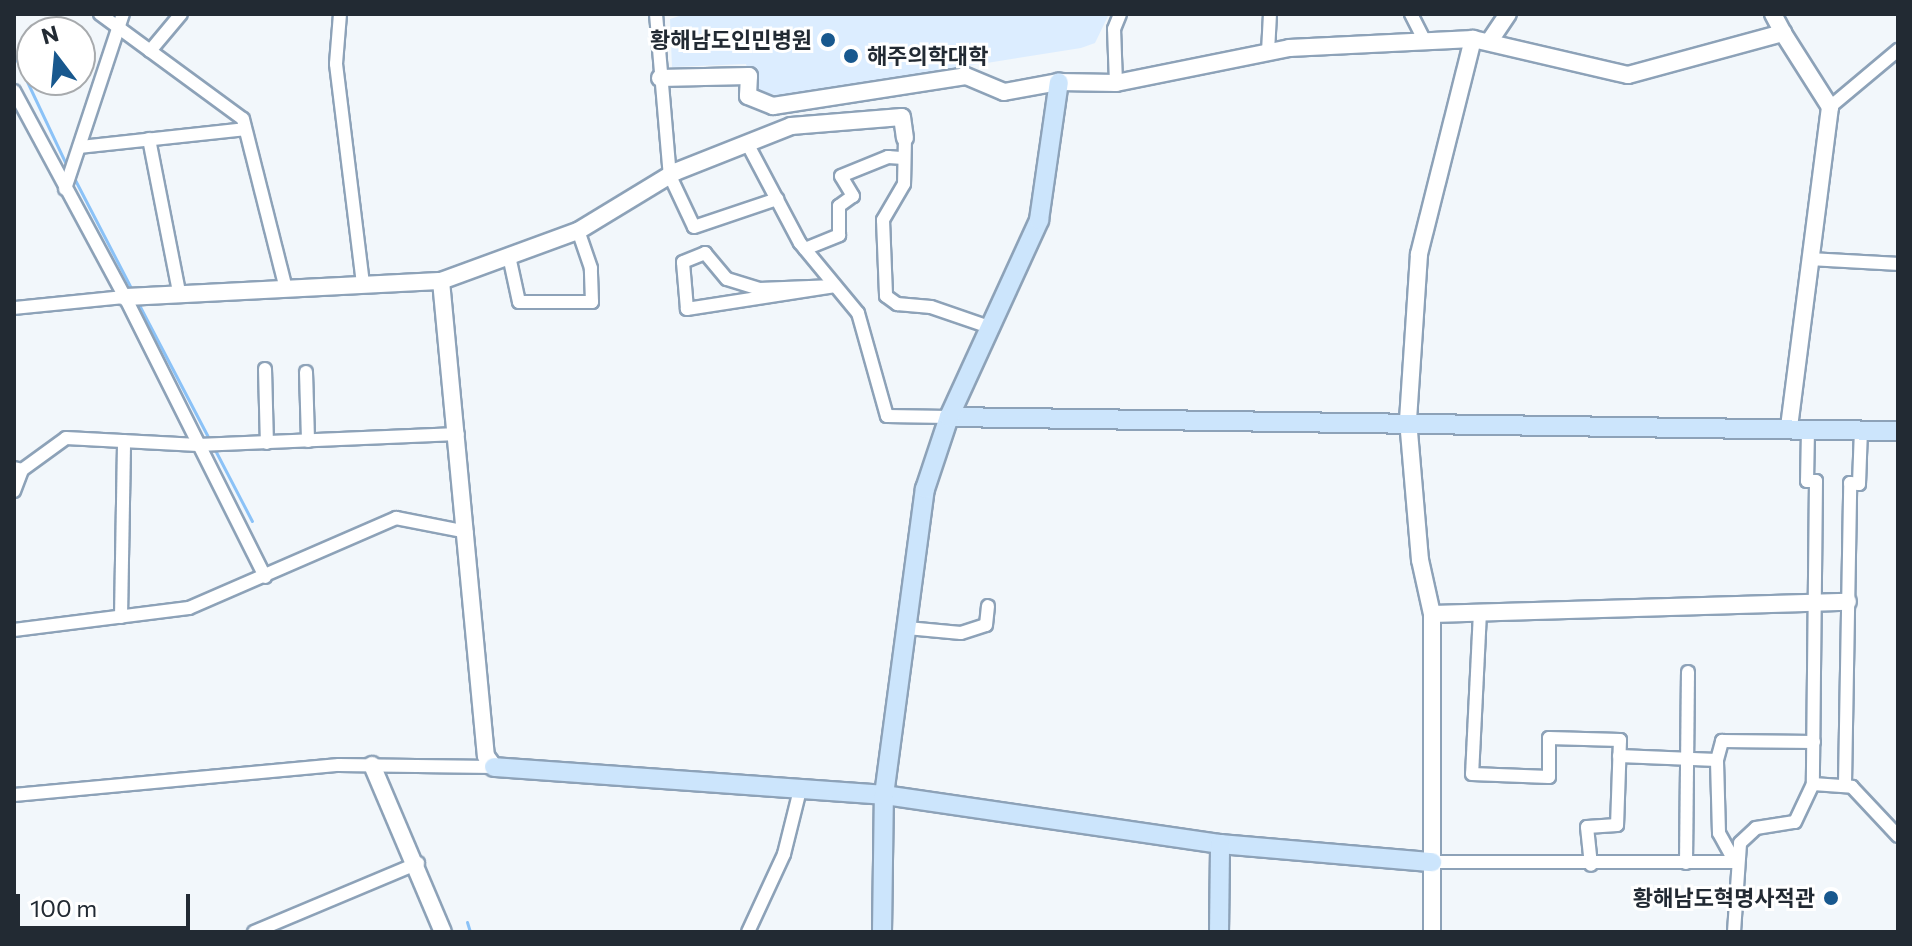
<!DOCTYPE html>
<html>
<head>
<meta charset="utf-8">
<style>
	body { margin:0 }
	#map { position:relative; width:1912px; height:946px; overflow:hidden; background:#f2f7fb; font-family:Commissioner,"Noto Sans KR",sans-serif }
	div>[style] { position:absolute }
	.built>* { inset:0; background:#dcedff }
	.stream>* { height:3px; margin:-1.5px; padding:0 1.5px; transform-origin:1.5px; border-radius:1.5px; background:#8bc2f7 }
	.roads { filter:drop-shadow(2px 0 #8da2b8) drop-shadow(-2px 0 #8da2b8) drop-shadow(0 2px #8da2b8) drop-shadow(0 -2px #8da2b8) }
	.minor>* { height:12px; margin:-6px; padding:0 6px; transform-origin:6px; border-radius:6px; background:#fff }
	.tertiary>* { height:16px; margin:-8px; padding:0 8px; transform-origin:8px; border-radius:8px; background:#fff }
	.secondary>* { height:18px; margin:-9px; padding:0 9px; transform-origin:9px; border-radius:9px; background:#cce5fc }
	.dots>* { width:22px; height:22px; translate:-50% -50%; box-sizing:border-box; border:4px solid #fff; border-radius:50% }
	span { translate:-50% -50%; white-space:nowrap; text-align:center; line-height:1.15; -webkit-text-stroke:6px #fff; paint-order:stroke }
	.poi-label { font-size:22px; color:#222a33; font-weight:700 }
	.right { translate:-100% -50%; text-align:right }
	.left { translate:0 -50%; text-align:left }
	.frame { position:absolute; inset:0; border:16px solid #222a33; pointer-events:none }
	.north { position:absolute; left:16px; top:16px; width:80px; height:80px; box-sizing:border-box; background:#fff; border:2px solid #a7aaad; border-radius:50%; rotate:344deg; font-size:22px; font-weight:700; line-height:32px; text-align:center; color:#222a33 }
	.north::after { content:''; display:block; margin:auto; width:28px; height:36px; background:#18588e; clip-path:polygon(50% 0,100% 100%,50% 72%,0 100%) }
	.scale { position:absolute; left:16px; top:894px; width:174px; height:36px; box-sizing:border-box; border:4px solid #222a33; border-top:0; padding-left:10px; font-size:24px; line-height:28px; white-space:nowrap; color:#222a33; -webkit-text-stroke:6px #fff; paint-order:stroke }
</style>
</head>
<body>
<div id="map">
	<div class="built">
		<i style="clip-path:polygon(685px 14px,1109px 14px,1095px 43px,1081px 48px,780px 96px,754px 90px,746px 64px,672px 67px,670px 19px)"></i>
	</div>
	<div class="stream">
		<i style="left:14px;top:54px;width:124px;rotate:64.7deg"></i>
		<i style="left:73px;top:176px;width:128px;rotate:62.6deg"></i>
		<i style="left:137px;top:301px;width:156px;rotate:62.4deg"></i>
		<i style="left:215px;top:450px;width:80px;rotate:62.5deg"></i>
		<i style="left:467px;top:922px;width:10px;rotate:73deg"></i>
	</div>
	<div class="roads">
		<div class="minor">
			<i style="left:100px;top:14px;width:177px;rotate:36.3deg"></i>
			<i style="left:243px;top:119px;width:171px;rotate:75.8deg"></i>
			<i style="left:340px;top:14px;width:50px;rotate:94.6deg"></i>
			<i style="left:336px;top:64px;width:221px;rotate:83deg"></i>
			<i style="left:656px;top:14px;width:163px;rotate:85.1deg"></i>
			<i style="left:670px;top:176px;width:56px;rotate:64.8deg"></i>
			<i style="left:694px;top:227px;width:88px;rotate:-18.6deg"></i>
			<i style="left:1411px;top:14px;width:30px;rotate:63deg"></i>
			<i style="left:150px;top:51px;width:48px;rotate:-50deg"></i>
			<i style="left:1268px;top:52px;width:38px;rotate:-87deg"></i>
			<i style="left:1116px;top:83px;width:54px;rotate:-92.1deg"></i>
			<i style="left:1114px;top:29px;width:16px;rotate:-68deg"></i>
			<i style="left:14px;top:91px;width:234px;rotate:61.7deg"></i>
			<i style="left:125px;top:297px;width:313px;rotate:63.4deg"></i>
			<i style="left:1830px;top:107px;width:89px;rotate:-40deg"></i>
			<i style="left:905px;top:138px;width:46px;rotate:91.2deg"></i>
			<i style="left:904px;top:184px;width:42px;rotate:120.3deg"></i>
			<i style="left:883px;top:220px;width:76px;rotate:87.7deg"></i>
			<i style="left:886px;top:296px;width:14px;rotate:36deg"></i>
			<i style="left:897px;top:304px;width:34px;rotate:5deg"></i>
			<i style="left:931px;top:307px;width:65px;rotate:19deg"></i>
			<i style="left:149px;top:139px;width:156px;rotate:78.9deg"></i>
			<i style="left:747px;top:143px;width:113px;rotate:62.1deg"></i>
			<i style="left:800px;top:243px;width:91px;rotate:50.4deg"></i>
			<i style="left:858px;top:313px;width:107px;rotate:74.3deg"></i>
			<i style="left:887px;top:416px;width:62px;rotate:0.9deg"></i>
			<i style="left:80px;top:147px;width:166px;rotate:-6.2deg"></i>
			<i style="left:65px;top:189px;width:184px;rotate:-71.7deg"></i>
			<i style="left:805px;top:249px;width:37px;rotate:-22deg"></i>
			<i style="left:839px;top:235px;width:29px;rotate:-90deg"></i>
			<i style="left:839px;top:206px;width:17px;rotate:-36deg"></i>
			<i style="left:853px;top:196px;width:23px;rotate:-121deg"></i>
			<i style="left:841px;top:176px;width:51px;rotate:-22deg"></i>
			<i style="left:888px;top:157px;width:16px;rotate:4deg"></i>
			<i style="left:705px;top:253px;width:34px;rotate:50deg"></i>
			<i style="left:727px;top:279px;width:34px;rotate:17deg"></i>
			<i style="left:759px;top:289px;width:76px;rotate:-2.3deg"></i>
			<i style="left:835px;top:286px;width:150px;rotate:171.2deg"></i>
			<i style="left:687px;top:309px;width:47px;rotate:-94.9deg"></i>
			<i style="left:683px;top:262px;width:24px;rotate:-22deg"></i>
			<i style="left:509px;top:256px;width:47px;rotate:77.7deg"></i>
			<i style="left:519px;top:302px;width:73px"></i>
			<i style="left:592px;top:302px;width:34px;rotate:-92deg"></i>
			<i style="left:591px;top:268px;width:39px;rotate:-109deg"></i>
			<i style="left:1811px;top:259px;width:87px;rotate:3.3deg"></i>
			<i style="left:14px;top:308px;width:112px;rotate:-5.7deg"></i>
			<i style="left:265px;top:369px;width:74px;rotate:88.5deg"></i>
			<i style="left:306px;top:372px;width:69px;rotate:88.3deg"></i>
			<i style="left:1808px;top:430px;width:51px;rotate:91.1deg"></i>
			<i style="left:1807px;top:481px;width:9px"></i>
			<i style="left:1816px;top:481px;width:303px;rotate:90.6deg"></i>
			<i style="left:14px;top:468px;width:8px;rotate:14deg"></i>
			<i style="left:22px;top:470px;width:54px;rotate:-36deg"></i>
			<i style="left:66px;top:438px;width:132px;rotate:3deg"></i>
			<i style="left:198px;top:445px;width:260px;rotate:-2.4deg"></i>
			<i style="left:14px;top:491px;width:22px;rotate:-69deg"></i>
			<i style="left:1480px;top:612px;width:162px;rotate:92.8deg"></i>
			<i style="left:1472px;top:774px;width:77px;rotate:2.2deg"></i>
			<i style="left:1549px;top:777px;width:39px;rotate:-90deg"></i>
			<i style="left:1549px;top:738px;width:71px;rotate:1.6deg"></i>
			<i style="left:1620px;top:740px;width:85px;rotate:92deg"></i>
			<i style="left:1617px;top:825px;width:30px;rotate:176deg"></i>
			<i style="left:1587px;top:827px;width:38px;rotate:84deg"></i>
			<i style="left:121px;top:617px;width:176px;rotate:-89deg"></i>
			<i style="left:907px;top:628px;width:54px;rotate:5.3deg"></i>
			<i style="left:961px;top:633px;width:26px;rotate:-18deg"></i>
			<i style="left:986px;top:625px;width:19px;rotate:-84deg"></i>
			<i style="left:14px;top:630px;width:176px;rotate:-7.2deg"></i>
			<i style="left:189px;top:608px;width:226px;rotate:-23.5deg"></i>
			<i style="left:396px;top:518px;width:72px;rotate:11.2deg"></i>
			<i style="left:1619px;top:756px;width:98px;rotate:2.3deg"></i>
			<i style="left:1845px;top:784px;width:301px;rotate:-89deg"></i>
			<i style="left:1850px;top:483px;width:9px;rotate:6deg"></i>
			<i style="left:1859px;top:484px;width:54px;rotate:-87.9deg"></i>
			<i style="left:14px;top:795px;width:326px;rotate:-5.3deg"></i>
			<i style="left:339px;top:765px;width:155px;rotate:0.7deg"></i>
			<i style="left:1432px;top:862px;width:303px"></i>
			<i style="left:1735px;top:862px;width:33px;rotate:-119deg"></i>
			<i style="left:1719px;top:833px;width:73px;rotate:-91.6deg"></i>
			<i style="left:1717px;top:760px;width:20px;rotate:-75deg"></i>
			<i style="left:1722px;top:741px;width:92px;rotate:0.6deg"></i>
			<i style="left:1686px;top:863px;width:191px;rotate:-89.4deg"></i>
			<i style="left:254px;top:932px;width:178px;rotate:-22.8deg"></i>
			<i style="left:748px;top:932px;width:86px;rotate:-65.2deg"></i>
			<i style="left:784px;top:854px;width:66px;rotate:-76deg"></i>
			<i style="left:1734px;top:932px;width:89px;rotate:-86.1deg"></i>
			<i style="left:1740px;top:843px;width:22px;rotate:-43deg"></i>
			<i style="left:1756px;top:828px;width:39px;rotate:-9deg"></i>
			<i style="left:1795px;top:822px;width:42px;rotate:-64.7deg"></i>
			<i style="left:1813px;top:784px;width:39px;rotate:4deg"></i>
			<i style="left:1852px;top:787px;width:67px;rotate:46.8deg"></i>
		</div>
		<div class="tertiary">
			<i style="left:1773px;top:14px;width:21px;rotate:62deg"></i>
			<i style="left:1489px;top:42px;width:34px;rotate:-56deg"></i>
			<i style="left:660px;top:78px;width:89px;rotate:-1.3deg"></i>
			<i style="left:749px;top:76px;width:20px;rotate:93deg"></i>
			<i style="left:748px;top:96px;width:27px;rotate:22deg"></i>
			<i style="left:773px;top:106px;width:195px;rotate:-8.8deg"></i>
			<i style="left:966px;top:76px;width:41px;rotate:22.8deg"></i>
			<i style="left:1004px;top:92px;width:56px;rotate:-10.3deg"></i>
			<i style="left:1059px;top:82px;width:57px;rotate:1deg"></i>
			<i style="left:1116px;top:83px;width:177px;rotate:-11.4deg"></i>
			<i style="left:1289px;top:48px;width:184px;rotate:-2.8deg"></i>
			<i style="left:1473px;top:39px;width:159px;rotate:13.1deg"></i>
			<i style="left:1628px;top:75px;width:161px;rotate:-15.2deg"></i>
			<i style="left:1783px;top:33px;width:88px;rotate:57.6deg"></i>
			<i style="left:1830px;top:107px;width:325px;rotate:97.3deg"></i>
			<i style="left:441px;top:281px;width:477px;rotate:84.6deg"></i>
			<i style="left:486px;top:756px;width:14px;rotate:54deg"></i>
			<i style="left:125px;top:297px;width:316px;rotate:-2.9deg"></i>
			<i style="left:441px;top:281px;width:146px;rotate:-20.1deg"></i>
			<i style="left:578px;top:231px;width:114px;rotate:-31.3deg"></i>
			<i style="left:675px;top:172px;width:125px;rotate:-21.6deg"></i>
			<i style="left:791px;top:126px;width:111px;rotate:-4.6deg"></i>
			<i style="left:902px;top:117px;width:21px;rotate:82deg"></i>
			<i style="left:1432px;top:614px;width:416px;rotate:-1.7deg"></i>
			<i style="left:372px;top:765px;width:181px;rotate:67deg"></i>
			<i style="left:1432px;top:932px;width:318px;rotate:-90deg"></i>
			<i style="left:1432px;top:614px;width:55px;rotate:-102.5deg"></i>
			<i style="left:1420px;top:560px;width:141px;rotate:-94.9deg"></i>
			<i style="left:1408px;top:420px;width:166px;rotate:-86.2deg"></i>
			<i style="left:1419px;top:254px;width:222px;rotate:-75.9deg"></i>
		</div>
		<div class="secondary">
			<i style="left:949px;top:417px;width:949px;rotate:0.85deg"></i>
			<i style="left:494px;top:767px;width:391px;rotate:4.1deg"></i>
			<i style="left:884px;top:795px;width:340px;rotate:8.3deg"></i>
			<i style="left:1220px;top:844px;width:213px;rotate:4.9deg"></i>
			<i style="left:882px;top:932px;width:137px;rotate:-89.2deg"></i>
			<i style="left:884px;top:795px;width:309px;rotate:-82.4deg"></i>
			<i style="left:925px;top:489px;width:76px;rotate:-71.6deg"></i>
			<i style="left:949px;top:417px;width:217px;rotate:-65.4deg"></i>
			<i style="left:1039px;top:220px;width:139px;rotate:-81.8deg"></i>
			<i style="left:1219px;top:932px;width:88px;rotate:-89.3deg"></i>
		</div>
	</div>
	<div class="dots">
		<i style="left:828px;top:40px;background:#18588e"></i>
		<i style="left:851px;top:56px;background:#18588e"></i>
		<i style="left:1831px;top:898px;background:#18588e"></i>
	</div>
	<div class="poi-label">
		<span class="right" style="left:812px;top:40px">황해남도인민병원</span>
		<span class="left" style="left:867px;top:56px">해주의학대학</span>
		<span class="right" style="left:1815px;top:898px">황해남도혁명사적관</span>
	</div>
	<div class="frame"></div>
	<div class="north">N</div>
	<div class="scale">100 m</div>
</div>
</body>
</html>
